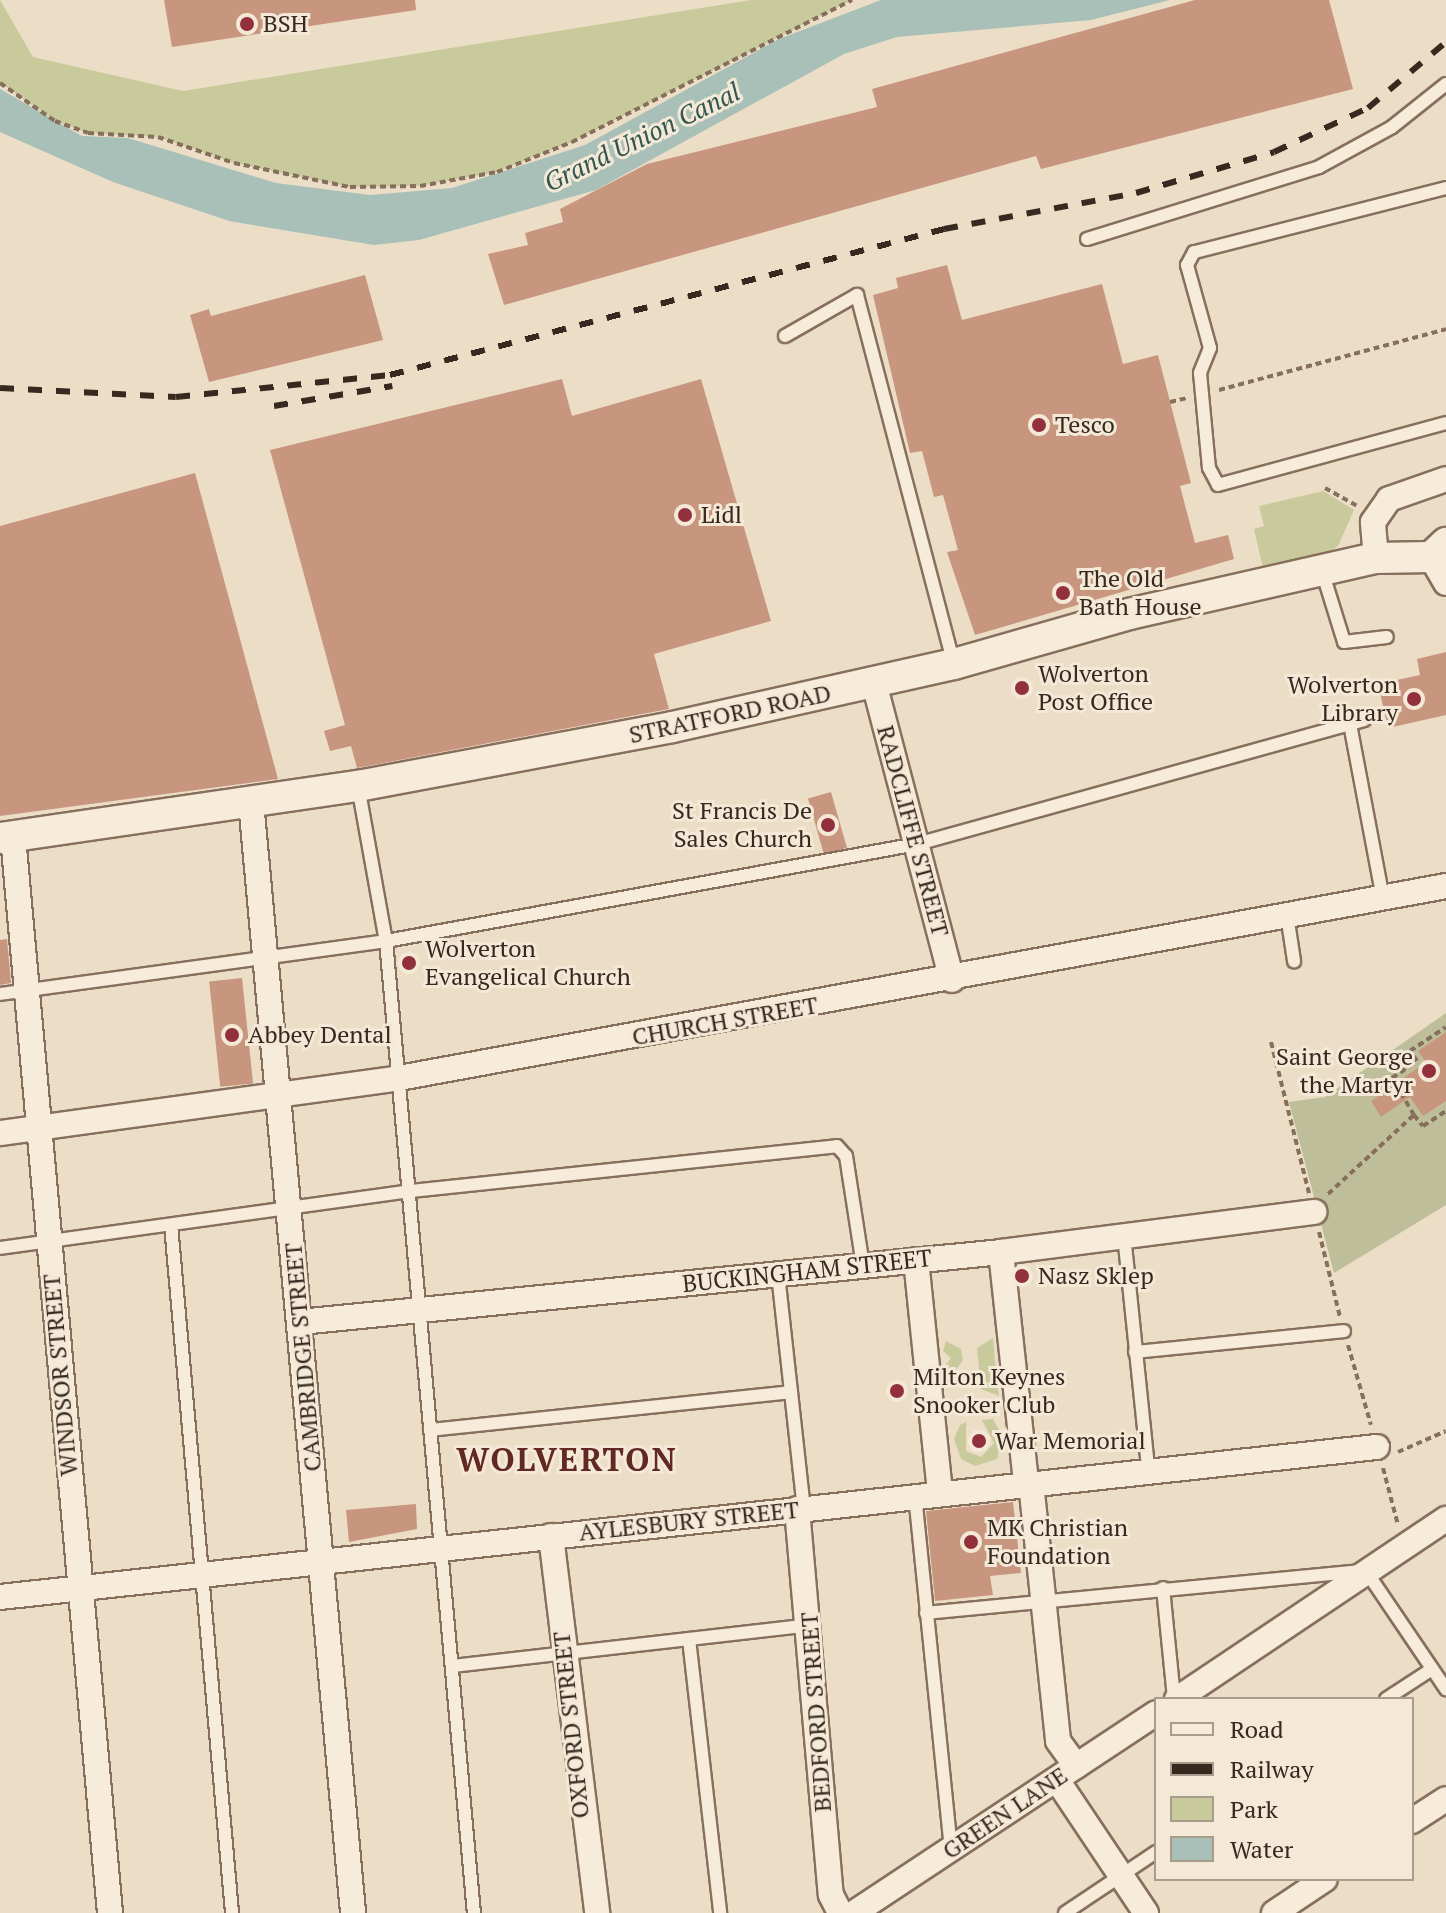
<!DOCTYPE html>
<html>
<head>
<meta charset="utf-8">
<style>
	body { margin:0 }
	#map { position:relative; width:1446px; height:1913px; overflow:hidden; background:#ecddc7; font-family:"PT Serif",serif }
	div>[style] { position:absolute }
	.green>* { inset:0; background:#c9ca9b }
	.cemetery>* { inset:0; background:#bebf9a }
	.water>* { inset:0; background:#a8c0b7 }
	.building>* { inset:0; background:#c8967f; transform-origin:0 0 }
	.path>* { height:4px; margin-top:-2px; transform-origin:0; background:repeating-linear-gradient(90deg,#876f5d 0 6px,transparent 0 10px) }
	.roads { filter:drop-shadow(2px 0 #876f5d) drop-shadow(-2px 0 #876f5d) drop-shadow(0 2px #876f5d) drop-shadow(0 -2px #876f5d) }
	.service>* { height:12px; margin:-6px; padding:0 6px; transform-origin:6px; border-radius:6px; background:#f7ebda }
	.minor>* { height:24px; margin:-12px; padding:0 12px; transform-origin:12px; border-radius:12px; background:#f7ebda }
	.tertiary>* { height:30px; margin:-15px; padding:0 15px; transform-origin:15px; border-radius:15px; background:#f7ebda }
	.rail>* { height:6px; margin-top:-3px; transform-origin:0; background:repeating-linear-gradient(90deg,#382920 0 14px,transparent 0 28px) }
	.dots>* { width:22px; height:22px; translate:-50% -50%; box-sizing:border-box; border:4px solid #f4e8d6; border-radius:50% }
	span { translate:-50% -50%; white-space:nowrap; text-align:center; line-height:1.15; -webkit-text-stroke:6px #f4e8d6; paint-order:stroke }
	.poi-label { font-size:24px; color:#382920 }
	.left { translate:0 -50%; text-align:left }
	.right { translate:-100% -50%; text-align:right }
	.street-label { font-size:24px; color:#382920 }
	.water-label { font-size:26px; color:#305750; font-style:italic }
	.district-label { font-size:32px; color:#622922; font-weight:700; letter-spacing:2px }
	.legend { position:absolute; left:1154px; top:1697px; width:260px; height:184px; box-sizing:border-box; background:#f4e8d6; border:2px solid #a99c8d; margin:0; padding:10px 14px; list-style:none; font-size:24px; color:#382920 }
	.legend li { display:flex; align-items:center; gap:16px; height:40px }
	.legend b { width:40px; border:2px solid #a99c8d }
</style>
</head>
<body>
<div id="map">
	<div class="green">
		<i style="clip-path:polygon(0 0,33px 57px,183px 91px,751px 0,852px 0,572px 142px,497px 172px,420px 186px,350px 187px,234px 163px,158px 137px,88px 133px,55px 121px,0 83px)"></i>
		<i style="clip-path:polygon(1323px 491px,1354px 510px,1338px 546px,1323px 557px,1264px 572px,1254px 529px,1264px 526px,1259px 506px)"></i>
		<i style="clip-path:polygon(993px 1338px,995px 1361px,999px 1396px,981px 1389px,977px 1348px)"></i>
		<i style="clip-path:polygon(946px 1341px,961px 1349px,963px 1360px,950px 1378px,942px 1370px,951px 1358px,943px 1351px)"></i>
		<i style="clip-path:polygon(993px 1419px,1003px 1437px,997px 1459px,975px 1466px,961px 1459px,954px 1439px,960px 1425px,966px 1422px,966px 1451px,981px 1457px,994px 1443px,982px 1420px)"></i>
	</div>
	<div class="cemetery">
		<i style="clip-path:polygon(1446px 1013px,1446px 1205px,1334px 1273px,1289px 1102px,1325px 1097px)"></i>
	</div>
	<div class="water">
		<i style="clip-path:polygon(881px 0,1170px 0,1091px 20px,897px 37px,844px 54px,596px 190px,419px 240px,374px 245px,229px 221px,113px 182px,0 132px,0 89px,82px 136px,128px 138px,276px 183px,370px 195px,452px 188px,585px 145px,779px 39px)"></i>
	</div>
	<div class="building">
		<i style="clip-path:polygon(164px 0,415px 0,416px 10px,172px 47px)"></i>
		<i style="clip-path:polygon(1195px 0,1329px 0,1353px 89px,1041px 169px,1036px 156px,504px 305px,488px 254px,528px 245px,525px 233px,563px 222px,560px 209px,647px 164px,877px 107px,872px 89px)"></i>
		<i style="clip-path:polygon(947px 265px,962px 320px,1102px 284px,1123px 364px,1158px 355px,1191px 483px,1180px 486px,1195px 543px,1228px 535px,1234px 559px,975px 635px,947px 552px,958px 550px,943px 495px,934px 497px,922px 451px,910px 453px,873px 295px,898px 288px,896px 278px)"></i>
		<i style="clip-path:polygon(365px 275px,383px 340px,209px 382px,190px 315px,209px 309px,211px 316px)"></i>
		<i style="clip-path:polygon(562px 379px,572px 416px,701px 379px,771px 621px,654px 654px,669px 709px,357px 768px,351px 746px,330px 751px,324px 731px,345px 725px,270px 450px)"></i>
		<i style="clip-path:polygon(195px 473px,278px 779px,0 816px,0 526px)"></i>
		<i style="clip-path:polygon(1446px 652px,1446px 715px,1388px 728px,1378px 684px,1420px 675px,1417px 659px)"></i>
		<i style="left:831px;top:792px;width:58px;height:24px;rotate:74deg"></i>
		<i style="clip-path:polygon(7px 939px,11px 983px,0 985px,0 940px)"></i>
		<i style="left:242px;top:978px;width:106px;height:33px;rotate:84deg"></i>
		<i style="clip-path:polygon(1446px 1032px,1446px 1101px,1423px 1116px,1410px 1097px,1381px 1117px,1371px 1101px,1426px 1062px,1418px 1051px)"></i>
		<i style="clip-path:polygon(1013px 1502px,1021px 1573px,990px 1576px,993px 1595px,935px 1601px,926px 1511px)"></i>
		<i style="clip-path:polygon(416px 1504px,417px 1529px,349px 1542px,346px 1510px)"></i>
	</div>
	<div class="path">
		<i style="left:0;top:83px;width:67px;rotate:34.6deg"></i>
		<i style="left:55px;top:121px;width:35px;rotate:20deg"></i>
		<i style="left:88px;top:133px;width:70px;rotate:3.3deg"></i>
		<i style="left:158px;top:137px;width:80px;rotate:18.9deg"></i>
		<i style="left:234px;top:163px;width:118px;rotate:11.7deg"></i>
		<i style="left:350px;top:187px;width:70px;rotate:-0.8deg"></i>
		<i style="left:420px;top:186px;width:78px;rotate:-10.3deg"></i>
		<i style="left:497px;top:172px;width:81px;rotate:-21.8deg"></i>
		<i style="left:572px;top:142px;width:314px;rotate:-26.9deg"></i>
		<i style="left:1219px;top:390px;width:235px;rotate:-15deg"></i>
		<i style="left:1170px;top:402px;width:17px;rotate:-13deg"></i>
		<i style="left:1325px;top:488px;width:38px;rotate:29deg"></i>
		<i style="left:1271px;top:1042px;width:156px;rotate:75.9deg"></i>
		<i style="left:1414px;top:1115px;width:43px;rotate:-120.7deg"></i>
		<i style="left:1392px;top:1078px;width:30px;rotate:-34deg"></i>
		<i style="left:1417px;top:1061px;width:12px;rotate:-125deg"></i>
		<i style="left:1410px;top:1051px;width:43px;rotate:-33.7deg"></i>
		<i style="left:1328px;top:1194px;width:117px;rotate:-42.6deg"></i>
		<i style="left:1414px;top:1115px;width:14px;rotate:51deg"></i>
		<i style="left:1423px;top:1126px;width:27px;rotate:-33deg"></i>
		<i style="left:1319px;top:1232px;width:88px;rotate:76.1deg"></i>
		<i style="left:1348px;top:1345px;width:83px;rotate:74deg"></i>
		<i style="left:1398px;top:1452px;width:52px;rotate:-23.6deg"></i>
		<i style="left:1383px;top:1468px;width:59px;rotate:75.3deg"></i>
	</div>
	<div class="roads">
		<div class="service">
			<i style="left:1446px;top:188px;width:260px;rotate:165.7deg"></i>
			<i style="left:1194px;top:252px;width:15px;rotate:118deg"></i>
			<i style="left:1187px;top:265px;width:86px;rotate:74.5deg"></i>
			<i style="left:1210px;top:348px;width:27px;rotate:112deg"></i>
			<i style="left:1200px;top:373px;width:95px;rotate:84.6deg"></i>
			<i style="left:1209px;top:468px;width:19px;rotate:62deg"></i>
			<i style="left:1218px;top:485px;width:236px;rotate:-15.2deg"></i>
			<i style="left:1087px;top:239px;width:243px;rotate:-17.2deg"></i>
			<i style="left:1319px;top:167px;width:83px;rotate:-28.7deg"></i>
			<i style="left:1392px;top:127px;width:69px;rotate:-38.5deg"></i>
			<i style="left:785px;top:336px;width:83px;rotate:-29.7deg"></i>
			<i style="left:857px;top:295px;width:382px;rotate:75.3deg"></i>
			<i style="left:1323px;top:574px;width:71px;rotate:72.8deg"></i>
			<i style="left:1344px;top:642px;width:43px;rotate:-6.6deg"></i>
			<i style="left:1350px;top:724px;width:177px;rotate:79.3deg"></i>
			<i style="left:358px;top:786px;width:158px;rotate:79.8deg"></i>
			<i style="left:386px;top:941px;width:976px;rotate:84.83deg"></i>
			<i style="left:1287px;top:915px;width:47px;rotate:81.3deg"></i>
			<i style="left:0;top:994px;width:390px;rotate:-7.8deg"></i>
			<i style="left:386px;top:941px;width:540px;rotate:-10.35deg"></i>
			<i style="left:917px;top:844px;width:464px;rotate:-15.5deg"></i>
			<i style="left:171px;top:1225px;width:691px;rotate:84.93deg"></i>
			<i style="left:1124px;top:1235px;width:235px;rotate:84.1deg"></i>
			<i style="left:0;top:1248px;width:415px;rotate:-7.9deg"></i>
			<i style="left:411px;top:1191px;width:428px;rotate:-6deg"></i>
			<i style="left:837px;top:1146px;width:13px;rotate:48deg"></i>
			<i style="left:846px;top:1156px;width:111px;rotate:81.2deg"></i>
			<i style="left:778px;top:1274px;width:236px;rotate:83.7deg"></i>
			<i style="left:1135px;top:1352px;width:210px;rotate:-5.7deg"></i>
			<i style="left:430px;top:1430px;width:363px;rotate:-6deg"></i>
			<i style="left:915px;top:1495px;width:356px;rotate:84.2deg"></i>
			<i style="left:1163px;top:1588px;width:112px;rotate:84.3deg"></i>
			<i style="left:926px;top:1613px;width:442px;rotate:-5.5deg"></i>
			<i style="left:1366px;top:1571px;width:143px;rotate:55.9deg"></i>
			<i style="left:689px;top:1639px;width:276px;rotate:83.5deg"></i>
			<i style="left:452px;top:1666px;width:360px;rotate:-6.5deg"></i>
			<i style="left:1386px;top:1699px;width:55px;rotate:-33.1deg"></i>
			<i style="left:1065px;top:1913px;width:110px;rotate:-33.8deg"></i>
		</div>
		<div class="minor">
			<i style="left:1431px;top:557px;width:30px;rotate:60deg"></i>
			<i style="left:1376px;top:558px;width:36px;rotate:-95deg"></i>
			<i style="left:1373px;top:522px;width:28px;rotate:-55deg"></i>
			<i style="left:1389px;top:499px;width:60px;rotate:-19.3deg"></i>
			<i style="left:874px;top:683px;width:307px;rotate:75.3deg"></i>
			<i style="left:251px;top:802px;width:1116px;rotate:84.75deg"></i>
			<i style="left:13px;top:837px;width:1080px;rotate:84.85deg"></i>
			<i style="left:0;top:1133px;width:403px;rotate:-7.8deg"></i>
			<i style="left:399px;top:1078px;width:1064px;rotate:-10.39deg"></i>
			<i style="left:1001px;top:1252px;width:232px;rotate:83.8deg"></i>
			<i style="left:916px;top:1260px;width:234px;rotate:84.1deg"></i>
			<i style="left:300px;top:1322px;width:704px;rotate:-5.7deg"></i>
			<i style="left:1001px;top:1252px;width:316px;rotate:-7.3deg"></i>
			<i style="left:1031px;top:1483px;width:259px;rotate:84deg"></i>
			<i style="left:1058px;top:1741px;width:31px;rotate:54deg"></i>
			<i style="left:797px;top:1509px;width:387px;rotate:85deg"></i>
			<i style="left:831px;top:1895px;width:20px;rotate:63deg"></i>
			<i style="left:551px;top:1536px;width:380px;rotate:83deg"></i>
			<i style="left:0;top:1597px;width:1385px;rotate:-6.22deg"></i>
			<i style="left:1177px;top:1699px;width:324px;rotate:-33.8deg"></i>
			<i style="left:1057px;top:1780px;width:160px;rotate:56.2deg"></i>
			<i style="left:1412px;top:1821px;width:40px;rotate:-32.9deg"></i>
			<i style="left:854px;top:1913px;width:362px;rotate:-33.5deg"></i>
			<i style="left:1274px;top:1913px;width:61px;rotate:-33.7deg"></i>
		</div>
		<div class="tertiary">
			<i style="left:0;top:838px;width:362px;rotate:-8.3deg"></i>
			<i style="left:358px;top:786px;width:319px;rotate:-10.6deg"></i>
			<i style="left:672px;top:727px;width:289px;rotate:-12.6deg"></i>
			<i style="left:954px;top:664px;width:182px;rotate:-15.9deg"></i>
			<i style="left:1129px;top:614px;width:253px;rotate:-12.8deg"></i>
			<i style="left:1376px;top:558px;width:55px;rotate:-1deg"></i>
			<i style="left:1431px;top:557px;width:21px;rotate:-43deg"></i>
		</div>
	</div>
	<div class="rail">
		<i style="left:0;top:388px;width:176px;rotate:2.9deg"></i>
		<i style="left:176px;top:397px;width:215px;rotate:-5.9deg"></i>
		<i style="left:390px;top:375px;width:573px;rotate:-14.76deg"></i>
		<i style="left:944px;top:229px;width:195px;rotate:-10.6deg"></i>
		<i style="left:1136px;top:193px;width:144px;rotate:-16.5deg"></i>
		<i style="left:1274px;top:152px;width:104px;rotate:-25.1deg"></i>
		<i style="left:1368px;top:108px;width:102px;rotate:-40.2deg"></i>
		<i style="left:274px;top:406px;width:120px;rotate:-9.6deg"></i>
	</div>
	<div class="dots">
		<i style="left:247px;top:24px;background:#92303b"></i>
		<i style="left:1039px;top:425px;background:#92303b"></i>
		<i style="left:685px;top:515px;background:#92303b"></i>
		<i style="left:1063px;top:593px;background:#92303b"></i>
		<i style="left:1022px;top:688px;background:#92303b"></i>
		<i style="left:1414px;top:699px;background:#92303b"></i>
		<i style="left:828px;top:825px;background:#92303b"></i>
		<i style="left:409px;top:963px;background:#92303b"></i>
		<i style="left:232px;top:1035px;background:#92303b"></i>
		<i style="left:1429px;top:1071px;background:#92303b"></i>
		<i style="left:1022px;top:1276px;background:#92303b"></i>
		<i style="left:897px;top:1391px;background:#92303b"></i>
		<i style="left:979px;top:1441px;background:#92303b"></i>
		<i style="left:971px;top:1542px;background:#92303b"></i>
	</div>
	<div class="poi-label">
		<span class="left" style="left:263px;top:24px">BSH</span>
		<span class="left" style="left:1055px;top:425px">Tesco</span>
		<span class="left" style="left:701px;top:515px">Lidl</span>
		<span class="left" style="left:1079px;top:593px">The Old<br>Bath House</span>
		<span class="left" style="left:1038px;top:688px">Wolverton<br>Post Office</span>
		<span class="right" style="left:1398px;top:699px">Wolverton<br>Library</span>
		<span class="right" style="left:812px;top:825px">St Francis De<br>Sales Church</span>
		<span class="left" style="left:425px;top:963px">Wolverton<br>Evangelical Church</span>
		<span class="left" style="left:248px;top:1035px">Abbey Dental</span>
		<span class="right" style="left:1413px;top:1071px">Saint George<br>the Martyr</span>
		<span class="left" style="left:1038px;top:1276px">Nasz Sklep</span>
		<span class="left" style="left:913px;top:1391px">Milton Keynes<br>Snooker Club</span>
		<span class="left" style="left:995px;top:1441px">War Memorial</span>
		<span class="left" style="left:987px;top:1542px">MK Christian<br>Foundation</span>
	</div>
	<div class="street-label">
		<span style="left:730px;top:714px;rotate:-12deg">STRATFORD ROAD</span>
		<span style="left:913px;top:831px;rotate:75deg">RADCLIFFE STREET</span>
		<span style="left:725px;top:1021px;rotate:-10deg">CHURCH STREET</span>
		<span style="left:807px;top:1271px;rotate:-6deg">BUCKINGHAM STREET</span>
		<span style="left:303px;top:1357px;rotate:-95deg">CAMBRIDGE STREET</span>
		<span style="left:60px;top:1375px;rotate:-95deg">WINDSOR STREET</span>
		<span style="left:689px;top:1521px;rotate:-6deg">AYLESBURY STREET</span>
		<span style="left:816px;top:1712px;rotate:-94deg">BEDFORD STREET</span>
		<span style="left:571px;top:1725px;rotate:-96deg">OXFORD STREET</span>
		<span style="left:1005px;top:1813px;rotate:-34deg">GREEN LANE</span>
	</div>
	<div class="water-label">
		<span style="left:642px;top:137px;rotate:-26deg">Grand Union Canal</span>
	</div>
	<div class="district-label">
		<span style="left:567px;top:1459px">WOLVERTON</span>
	</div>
	<ul class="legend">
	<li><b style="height:10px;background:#f7ebda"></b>Road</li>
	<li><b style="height:10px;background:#382920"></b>Railway</li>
	<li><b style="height:22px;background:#c9ca9b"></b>Park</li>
	<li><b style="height:22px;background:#a8c0b7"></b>Water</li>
	</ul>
</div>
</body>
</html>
